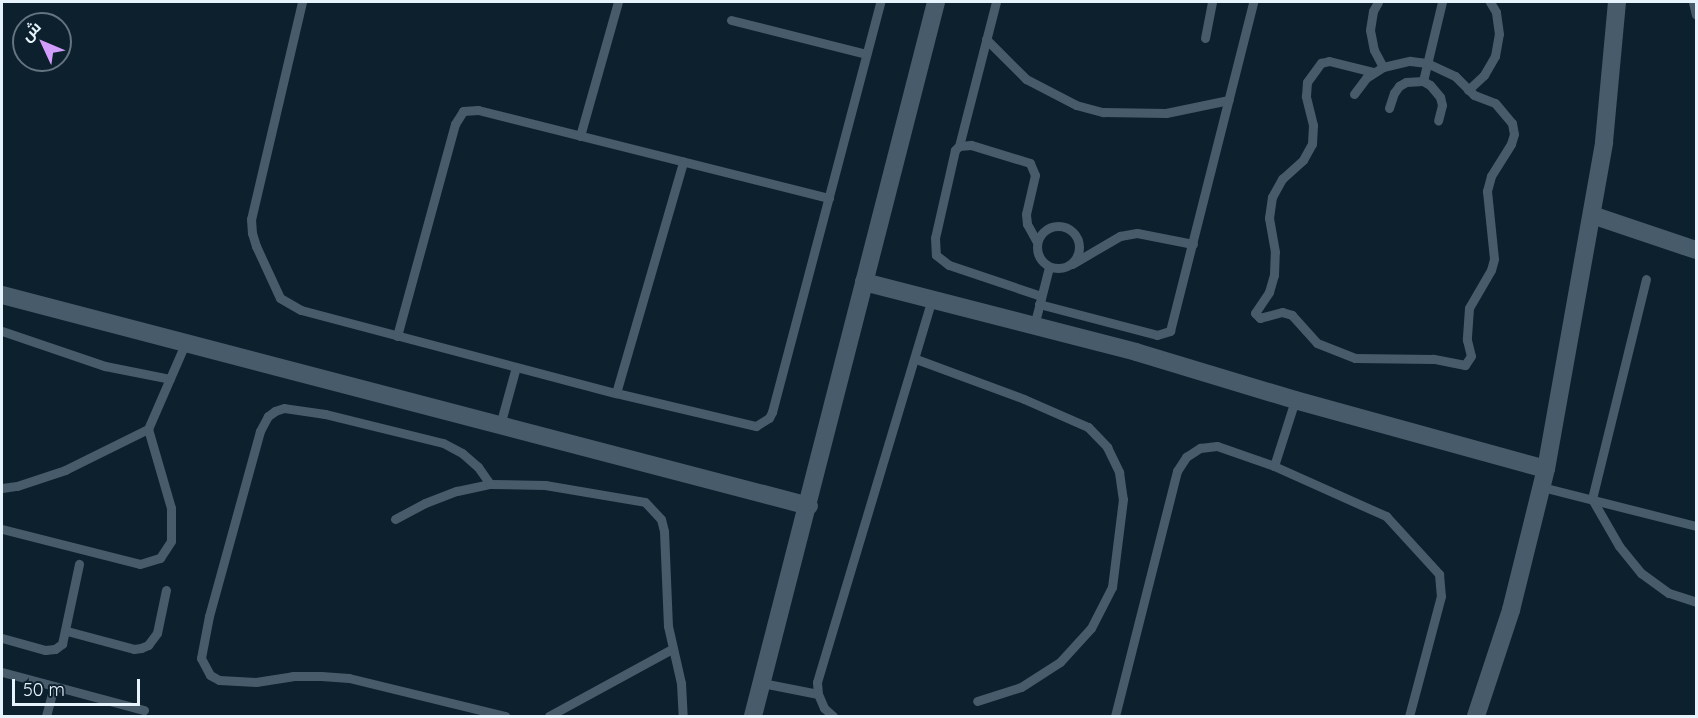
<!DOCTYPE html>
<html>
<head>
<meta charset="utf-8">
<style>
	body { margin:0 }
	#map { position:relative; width:1698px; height:718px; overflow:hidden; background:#0d202d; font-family:Quicksand,Cairo,sans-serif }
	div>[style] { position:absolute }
	.lane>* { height:9px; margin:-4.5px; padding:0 4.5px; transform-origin:4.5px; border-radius:4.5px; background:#475b6a }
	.lane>.ring { margin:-4.5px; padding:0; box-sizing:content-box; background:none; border:9px solid #475b6a; border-radius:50% }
	.street>* { height:18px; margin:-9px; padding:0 9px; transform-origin:9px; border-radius:9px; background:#475b6a }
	span { translate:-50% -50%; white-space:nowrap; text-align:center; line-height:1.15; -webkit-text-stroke:6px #0d202d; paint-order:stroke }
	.frame { position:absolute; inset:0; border:3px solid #e7f3fc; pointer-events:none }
	.north { position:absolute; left:12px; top:12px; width:60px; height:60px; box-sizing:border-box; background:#0d202d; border:2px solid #647480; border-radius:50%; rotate:314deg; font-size:16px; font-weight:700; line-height:24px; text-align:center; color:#e7f3fc }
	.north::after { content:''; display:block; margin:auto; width:21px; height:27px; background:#d29dfd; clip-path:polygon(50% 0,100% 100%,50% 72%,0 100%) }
	.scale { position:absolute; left:12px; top:679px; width:128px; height:27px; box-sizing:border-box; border:3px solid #e7f3fc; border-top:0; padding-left:8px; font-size:18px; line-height:21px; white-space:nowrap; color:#e7f3fc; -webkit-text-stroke:4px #0d202d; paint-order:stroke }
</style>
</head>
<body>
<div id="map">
	<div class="lane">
		<i style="left:302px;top:2px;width:223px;rotate:103.2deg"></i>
		<i style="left:251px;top:219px;width:14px;rotate:86deg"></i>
		<i style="left:252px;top:233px;width:14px;rotate:73deg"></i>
		<i style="left:256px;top:246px;width:57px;rotate:65.2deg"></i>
		<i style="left:280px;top:298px;width:24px;rotate:30deg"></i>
		<i style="left:301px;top:310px;width:326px;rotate:14.8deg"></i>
		<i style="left:616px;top:393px;width:144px;rotate:13.3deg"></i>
		<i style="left:756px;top:426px;width:15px;rotate:-32deg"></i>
		<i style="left:769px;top:418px;width:7px;rotate:-63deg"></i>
		<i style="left:772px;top:412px;width:424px;rotate:-75.2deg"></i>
		<i style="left:1378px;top:2px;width:10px;rotate:119deg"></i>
		<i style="left:1373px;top:11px;width:19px;rotate:99deg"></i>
		<i style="left:1370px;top:30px;width:20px;rotate:79deg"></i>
		<i style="left:1374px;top:50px;width:19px;rotate:62deg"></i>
		<i style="left:1693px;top:2px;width:13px;rotate:77deg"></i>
		<i style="left:731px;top:20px;width:139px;rotate:14.1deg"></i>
		<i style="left:1205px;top:38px;width:37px;rotate:-79deg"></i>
		<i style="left:986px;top:39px;width:57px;rotate:45deg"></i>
		<i style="left:1026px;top:79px;width:56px;rotate:27.5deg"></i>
		<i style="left:1076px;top:105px;width:28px;rotate:15deg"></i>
		<i style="left:1103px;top:112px;width:63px;rotate:0.9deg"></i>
		<i style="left:1166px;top:113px;width:64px;rotate:-11.7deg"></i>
		<i style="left:1423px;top:81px;width:81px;rotate:-76.5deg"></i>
		<i style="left:1468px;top:90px;width:22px;rotate:-43deg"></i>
		<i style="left:1484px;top:75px;width:22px;rotate:-60deg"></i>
		<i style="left:1495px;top:56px;width:22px;rotate:-80deg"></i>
		<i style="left:1499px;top:34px;width:22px;rotate:-98deg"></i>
		<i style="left:1496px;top:12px;width:12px;rotate:-121deg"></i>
		<i style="left:1354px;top:94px;width:20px;rotate:-53deg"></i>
		<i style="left:1366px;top:78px;width:20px;rotate:-33deg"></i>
		<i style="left:1383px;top:67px;width:28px;rotate:-13deg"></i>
		<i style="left:1410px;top:61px;width:17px;rotate:7deg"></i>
		<i style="left:1427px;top:63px;width:31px;rotate:25deg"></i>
		<i style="left:1455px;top:76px;width:27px;rotate:45deg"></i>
		<i style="left:1474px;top:95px;width:22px;rotate:21deg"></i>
		<i style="left:1495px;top:103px;width:26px;rotate:50deg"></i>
		<i style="left:1512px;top:123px;width:11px;rotate:80deg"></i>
		<i style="left:1514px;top:134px;width:10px;rotate:107deg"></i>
		<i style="left:1511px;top:144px;width:38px;rotate:122deg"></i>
		<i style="left:1491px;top:176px;width:16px;rotate:105deg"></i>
		<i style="left:1487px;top:191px;width:68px;rotate:84.1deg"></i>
		<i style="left:1494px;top:259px;width:11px;rotate:105deg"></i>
		<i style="left:1491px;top:270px;width:44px;rotate:120.1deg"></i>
		<i style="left:1469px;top:308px;width:32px;rotate:94deg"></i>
		<i style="left:1467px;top:340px;width:16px;rotate:76deg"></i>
		<i style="left:1471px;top:356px;width:11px;rotate:124deg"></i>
		<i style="left:1465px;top:365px;width:33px;rotate:-169deg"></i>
		<i style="left:1433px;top:359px;width:78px;rotate:-179.3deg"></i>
		<i style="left:1355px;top:358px;width:41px;rotate:-158.5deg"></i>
		<i style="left:1317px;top:343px;width:38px;rotate:-132deg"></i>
		<i style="left:1292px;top:315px;width:10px;rotate:-163deg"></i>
		<i style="left:1282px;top:312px;width:23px;rotate:165deg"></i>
		<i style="left:1260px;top:318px;width:7px;rotate:-135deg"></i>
		<i style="left:1255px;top:313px;width:25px;rotate:-56deg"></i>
		<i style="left:1269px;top:292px;width:18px;rotate:-74deg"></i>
		<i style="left:1274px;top:275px;width:23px;rotate:-88deg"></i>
		<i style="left:1275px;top:252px;width:35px;rotate:-100deg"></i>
		<i style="left:1269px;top:218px;width:21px;rotate:-82deg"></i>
		<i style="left:1272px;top:197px;width:21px;rotate:-61deg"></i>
		<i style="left:1282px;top:179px;width:28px;rotate:-42deg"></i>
		<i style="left:1303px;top:160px;width:18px;rotate:-61deg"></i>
		<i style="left:1312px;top:144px;width:19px;rotate:-87deg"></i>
		<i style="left:1313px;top:125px;width:30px;rotate:-104deg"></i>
		<i style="left:1306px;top:96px;width:14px;rotate:-86deg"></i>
		<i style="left:1307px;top:82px;width:24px;rotate:-54deg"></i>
		<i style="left:1321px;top:63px;width:8px;rotate:-14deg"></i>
		<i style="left:1329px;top:61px;width:45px;rotate:14deg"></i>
		<i style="left:1389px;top:108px;width:16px;rotate:-72deg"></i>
		<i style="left:1394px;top:93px;width:9px;rotate:-54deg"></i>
		<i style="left:1399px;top:86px;width:8px;rotate:-30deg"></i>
		<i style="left:1406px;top:82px;width:17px;rotate:-3deg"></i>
		<i style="left:1423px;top:81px;width:8px;rotate:30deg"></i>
		<i style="left:1430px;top:85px;width:16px;rotate:50deg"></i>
		<i style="left:1440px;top:97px;width:8px;rotate:76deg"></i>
		<i style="left:1442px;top:105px;width:16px;rotate:104deg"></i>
		<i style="left:580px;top:136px;width:139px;rotate:-74.2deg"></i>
		<i style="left:959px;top:146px;width:149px;rotate:-75.6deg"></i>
		<i class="ring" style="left:1037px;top:226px;width:33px;height:33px"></i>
		<i style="left:1037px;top:242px;width:21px;rotate:-119deg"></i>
		<i style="left:1027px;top:224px;width:10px;rotate:-96deg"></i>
		<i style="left:1026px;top:214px;width:40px;rotate:-77deg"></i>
		<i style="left:1035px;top:175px;width:13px;rotate:-113deg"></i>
		<i style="left:1030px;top:163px;width:62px;rotate:-163deg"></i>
		<i style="left:971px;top:145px;width:12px;rotate:175deg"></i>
		<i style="left:959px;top:146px;width:6px;rotate:135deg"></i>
		<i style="left:955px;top:150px;width:90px;rotate:102.8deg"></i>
		<i style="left:935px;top:238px;width:17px;rotate:87deg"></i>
		<i style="left:936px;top:255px;width:16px;rotate:38deg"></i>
		<i style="left:949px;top:265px;width:97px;rotate:18.6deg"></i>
		<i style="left:1072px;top:264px;width:56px;rotate:-30.3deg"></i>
		<i style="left:1120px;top:236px;width:17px;rotate:-10deg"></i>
		<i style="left:1137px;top:233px;width:57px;rotate:11.1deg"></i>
		<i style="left:1646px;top:279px;width:227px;rotate:103.8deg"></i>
		<i style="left:1592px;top:499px;width:54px;rotate:60.1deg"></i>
		<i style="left:1619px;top:546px;width:35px;rotate:51deg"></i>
		<i style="left:1641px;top:573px;width:34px;rotate:36deg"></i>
		<i style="left:1669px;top:593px;width:28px;rotate:18deg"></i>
		<i style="left:1039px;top:304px;width:122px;rotate:14.7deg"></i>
		<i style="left:1157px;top:335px;width:14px;rotate:-17deg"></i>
		<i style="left:1170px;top:331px;width:339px;rotate:-75.8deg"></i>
		<i style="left:1034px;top:326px;width:61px;rotate:-75.7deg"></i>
		<i style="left:2px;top:331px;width:109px;rotate:18.8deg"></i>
		<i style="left:105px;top:366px;width:66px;rotate:11.3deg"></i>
		<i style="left:397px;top:336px;width:220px;rotate:-74.7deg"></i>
		<i style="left:455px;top:124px;width:15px;rotate:-58deg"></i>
		<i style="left:463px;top:111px;width:15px;rotate:-4deg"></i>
		<i style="left:478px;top:110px;width:362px;rotate:14.1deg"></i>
		<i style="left:916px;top:359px;width:115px;rotate:20.3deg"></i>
		<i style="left:1024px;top:399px;width:70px;rotate:23.6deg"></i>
		<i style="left:1088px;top:427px;width:28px;rotate:46deg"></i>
		<i style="left:1107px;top:447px;width:28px;rotate:64deg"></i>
		<i style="left:1119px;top:472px;width:27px;rotate:82deg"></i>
		<i style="left:1123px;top:499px;width:89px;rotate:97.1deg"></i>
		<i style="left:1112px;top:587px;width:46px;rotate:117.1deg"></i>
		<i style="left:1091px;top:628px;width:46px;rotate:132.4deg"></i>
		<i style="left:1060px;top:662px;width:46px;rotate:147.3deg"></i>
		<i style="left:1021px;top:687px;width:46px;rotate:162.3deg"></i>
		<i style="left:616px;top:393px;width:241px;rotate:-73.8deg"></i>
		<i style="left:500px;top:425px;width:60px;rotate:-74.6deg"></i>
		<i style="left:1274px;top:466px;width:69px;rotate:-72.3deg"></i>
		<i style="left:490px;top:484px;width:21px;rotate:-125deg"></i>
		<i style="left:478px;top:467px;width:21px;rotate:-139deg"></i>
		<i style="left:462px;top:453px;width:21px;rotate:-152deg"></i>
		<i style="left:443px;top:443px;width:122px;rotate:-166.2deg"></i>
		<i style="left:325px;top:414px;width:41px;rotate:-171.7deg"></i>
		<i style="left:284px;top:408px;width:9px;rotate:162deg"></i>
		<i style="left:275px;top:411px;width:9px;rotate:144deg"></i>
		<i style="left:268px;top:416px;width:17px;rotate:118deg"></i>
		<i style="left:260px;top:431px;width:192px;rotate:105.4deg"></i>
		<i style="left:209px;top:616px;width:43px;rotate:100.8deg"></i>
		<i style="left:201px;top:658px;width:19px;rotate:62deg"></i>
		<i style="left:210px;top:675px;width:10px;rotate:29deg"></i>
		<i style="left:219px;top:680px;width:37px;rotate:3deg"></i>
		<i style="left:256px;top:682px;width:37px;rotate:-9deg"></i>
		<i style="left:293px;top:676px;width:28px"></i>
		<i style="left:321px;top:676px;width:28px;rotate:4deg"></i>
		<i style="left:349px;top:678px;width:161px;rotate:13.7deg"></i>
		<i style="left:1542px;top:487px;width:159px;rotate:14.2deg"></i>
		<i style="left:2px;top:488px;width:15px;rotate:-8deg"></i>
		<i style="left:17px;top:486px;width:51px;rotate:-18.4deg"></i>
		<i style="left:65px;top:470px;width:93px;rotate:-26.3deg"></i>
		<i style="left:148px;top:429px;width:93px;rotate:-66.5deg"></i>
		<i style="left:395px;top:519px;width:34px;rotate:-28deg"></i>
		<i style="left:425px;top:503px;width:34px;rotate:-21deg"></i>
		<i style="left:457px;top:491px;width:34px;rotate:-12deg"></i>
		<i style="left:490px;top:484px;width:55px;rotate:1deg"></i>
		<i style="left:545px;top:485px;width:101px;rotate:9.6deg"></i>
		<i style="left:645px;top:502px;width:23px;rotate:47deg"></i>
		<i style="left:661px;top:519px;width:12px;rotate:76deg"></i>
		<i style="left:664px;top:531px;width:95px;rotate:87.6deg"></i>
		<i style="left:668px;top:626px;width:58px;rotate:77.2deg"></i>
		<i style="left:681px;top:683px;width:33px;rotate:87deg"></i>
		<i style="left:2px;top:529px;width:142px;rotate:14.2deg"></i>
		<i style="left:140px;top:564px;width:21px;rotate:-17deg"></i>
		<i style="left:160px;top:558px;width:20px;rotate:-57deg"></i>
		<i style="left:171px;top:541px;width:33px;rotate:-90deg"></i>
		<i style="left:171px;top:508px;width:82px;rotate:-106.2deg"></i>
		<i style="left:67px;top:631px;width:69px;rotate:15deg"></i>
		<i style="left:134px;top:649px;width:7px;rotate:-8deg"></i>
		<i style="left:141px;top:648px;width:8px;rotate:-23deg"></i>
		<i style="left:148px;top:645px;width:15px;rotate:-53deg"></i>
		<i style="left:157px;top:633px;width:44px;rotate:-78.2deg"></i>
		<i style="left:2px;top:638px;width:45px;rotate:15.6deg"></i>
		<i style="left:45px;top:650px;width:10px;rotate:-6deg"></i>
		<i style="left:55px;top:649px;width:9px;rotate:-36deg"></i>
		<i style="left:62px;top:644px;width:82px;rotate:-78deg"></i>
		<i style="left:2px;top:672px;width:147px;rotate:15deg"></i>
		<i style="left:762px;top:683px;width:57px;rotate:11.1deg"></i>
		<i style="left:46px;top:716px;width:31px;rotate:-75deg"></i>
		<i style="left:549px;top:716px;width:140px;rotate:-28.6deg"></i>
		<i style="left:833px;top:716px;width:12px;rotate:-138deg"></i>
		<i style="left:824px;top:708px;width:15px;rotate:-113deg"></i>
		<i style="left:818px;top:694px;width:12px;rotate:-95deg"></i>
		<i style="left:817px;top:682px;width:400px;rotate:-73.3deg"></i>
		<i style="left:1115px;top:716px;width:253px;rotate:-75.8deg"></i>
		<i style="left:1177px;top:471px;width:17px;rotate:-57deg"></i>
		<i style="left:1186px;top:457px;width:17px;rotate:-33deg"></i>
		<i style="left:1200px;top:448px;width:17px;rotate:-7deg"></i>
		<i style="left:1217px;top:446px;width:60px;rotate:19.3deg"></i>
		<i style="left:1274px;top:466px;width:123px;rotate:24.1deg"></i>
		<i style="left:1386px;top:516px;width:79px;rotate:47.6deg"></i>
		<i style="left:1439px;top:574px;width:22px;rotate:85deg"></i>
		<i style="left:1441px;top:596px;width:124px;rotate:104.9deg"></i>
	</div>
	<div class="street">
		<i style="left:1592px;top:215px;width:110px;rotate:18.6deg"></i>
		<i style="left:864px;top:282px;width:281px;rotate:14.4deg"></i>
		<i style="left:1136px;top:352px;width:166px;rotate:16.8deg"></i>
		<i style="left:1295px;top:400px;width:260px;rotate:15.4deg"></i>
		<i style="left:2px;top:295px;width:834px;rotate:14.65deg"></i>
		<i style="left:753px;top:716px;width:737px;rotate:-75.62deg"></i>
		<i style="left:1476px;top:716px;width:112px;rotate:-71.7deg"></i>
		<i style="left:1511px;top:610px;width:145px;rotate:-76.1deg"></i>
		<i style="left:1546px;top:469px;width:332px;rotate:-79.9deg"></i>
		<i style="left:1604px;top:142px;width:141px;rotate:-84.7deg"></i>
	</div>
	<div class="frame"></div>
	<div class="north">ش</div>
	<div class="scale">50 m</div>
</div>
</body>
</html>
